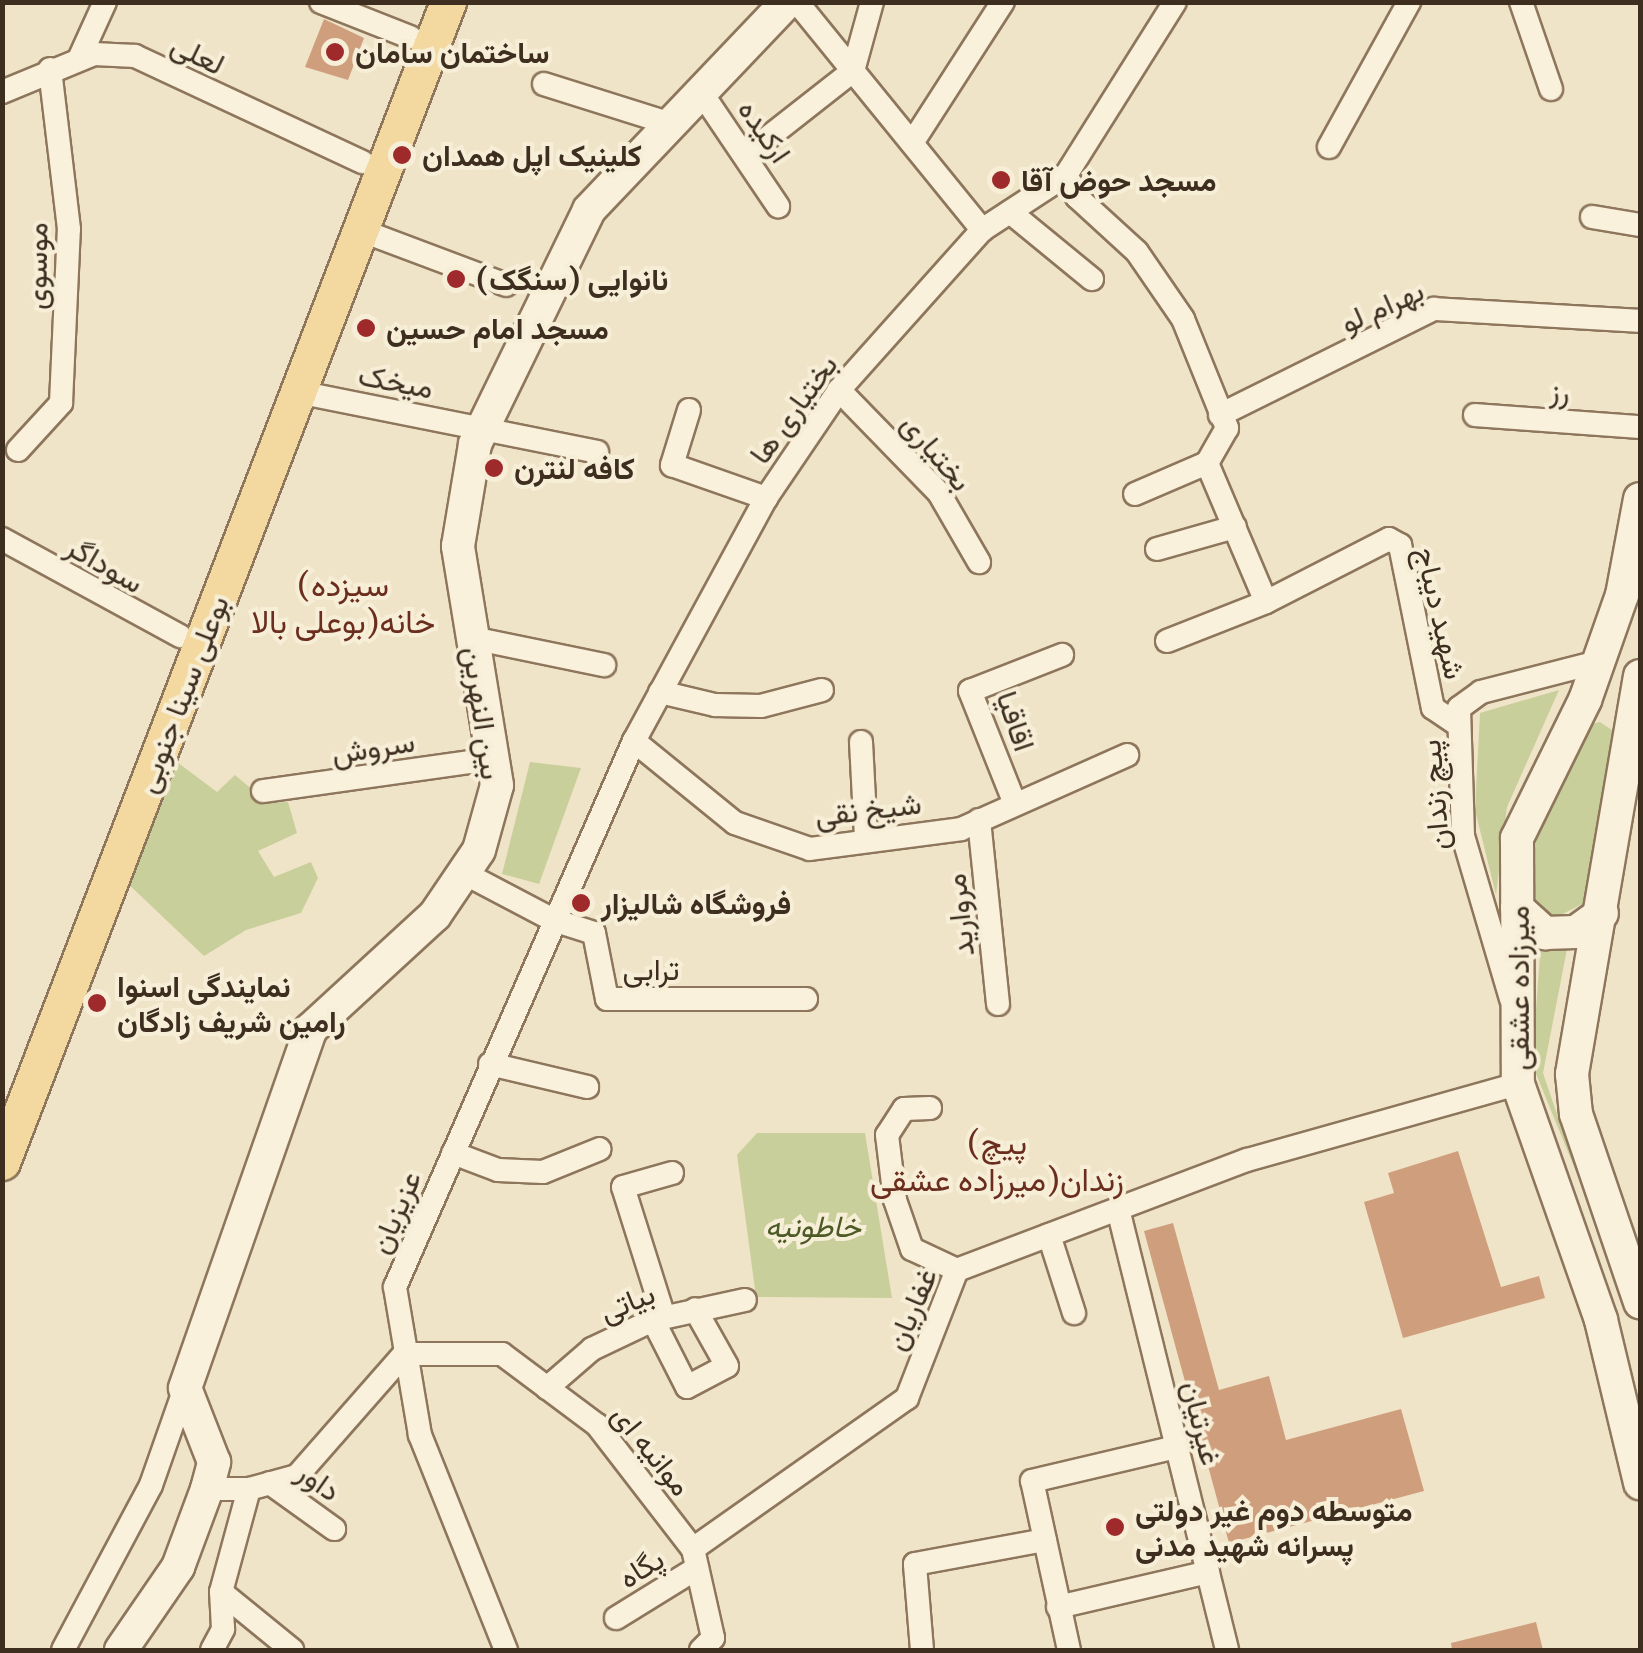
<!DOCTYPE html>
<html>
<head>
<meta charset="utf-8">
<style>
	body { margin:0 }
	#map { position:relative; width:1643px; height:1653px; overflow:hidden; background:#f0e4c8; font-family:Merriweather,Vazirmatn,serif }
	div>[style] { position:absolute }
	.green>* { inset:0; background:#c9cf9b }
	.building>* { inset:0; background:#cf9f7d }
	.roads { filter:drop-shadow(2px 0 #8d765c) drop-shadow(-2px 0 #8d765c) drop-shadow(0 2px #8d765c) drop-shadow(0 -2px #8d765c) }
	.street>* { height:22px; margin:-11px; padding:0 11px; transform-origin:11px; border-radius:11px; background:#faf1dc }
	.secondary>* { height:32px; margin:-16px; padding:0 16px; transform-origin:16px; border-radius:16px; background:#faf1dc }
	.primary>* { height:35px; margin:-17.5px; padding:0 17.5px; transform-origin:17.5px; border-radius:17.5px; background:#f3d9a0 }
	.dots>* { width:28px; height:28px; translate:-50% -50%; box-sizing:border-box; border:5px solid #f7eed8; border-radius:50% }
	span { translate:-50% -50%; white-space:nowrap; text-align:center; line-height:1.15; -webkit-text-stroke:8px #f7eed8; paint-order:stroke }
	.poi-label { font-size:30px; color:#3d2e20; font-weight:700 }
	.left { translate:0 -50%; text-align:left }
	.street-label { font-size:30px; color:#3d2e20 }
	.park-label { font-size:30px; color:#4d5a26; font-style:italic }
	.neighbourhood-label { font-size:32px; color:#6b2e1e }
	.frame { position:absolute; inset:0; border:5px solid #3d2e20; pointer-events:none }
</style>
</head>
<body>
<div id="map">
	<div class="green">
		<i style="clip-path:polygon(1559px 690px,1507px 807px,1496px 895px,1475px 810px,1480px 713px)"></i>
		<i style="clip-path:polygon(1600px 722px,1622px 737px,1588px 901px,1557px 917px,1534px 904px,1527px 862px,1587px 725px)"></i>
		<i style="clip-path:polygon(173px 759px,217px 792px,235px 775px,268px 803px,288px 802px,297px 833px,258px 851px,274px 877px,311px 862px,318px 878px,301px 913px,246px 930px,204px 956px,125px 881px)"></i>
		<i style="clip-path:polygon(530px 762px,581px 768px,539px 884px,502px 874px)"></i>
		<i style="clip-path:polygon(1541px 942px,1568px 944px,1543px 1073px,1579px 1179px,1532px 1064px)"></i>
		<i style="clip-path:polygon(757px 1133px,865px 1133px,892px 1298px,756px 1297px,737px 1155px)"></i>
	</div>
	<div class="building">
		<i style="clip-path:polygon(324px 19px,364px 38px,348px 80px,305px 67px)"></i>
		<i style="clip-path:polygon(1458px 1151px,1501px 1287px,1539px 1276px,1545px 1298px,1403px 1338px,1364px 1202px,1394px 1193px,1388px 1173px)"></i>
		<i style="clip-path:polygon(1173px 1223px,1219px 1390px,1269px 1376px,1286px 1440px,1401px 1409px,1424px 1491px,1229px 1543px,1144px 1231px)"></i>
		<i style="clip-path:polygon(1536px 1622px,1543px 1650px,1452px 1650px,1451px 1643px)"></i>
	</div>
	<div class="roads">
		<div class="street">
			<i style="left:321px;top:2px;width:96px;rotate:21.5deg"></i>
			<i style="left:797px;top:2px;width:294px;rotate:50.9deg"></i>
			<i style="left:1521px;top:2px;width:92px;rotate:71deg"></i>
			<i style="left:79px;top:59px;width:63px;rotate:-65.5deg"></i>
			<i style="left:544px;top:84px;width:133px;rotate:17.5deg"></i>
			<i style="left:2px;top:92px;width:100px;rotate:-22.4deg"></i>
			<i style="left:94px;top:54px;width:41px;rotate:2.8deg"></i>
			<i style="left:135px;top:56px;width:251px;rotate:25deg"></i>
			<i style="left:701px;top:92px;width:138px;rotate:56deg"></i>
			<i style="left:912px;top:143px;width:168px;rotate:-57.2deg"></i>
			<i style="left:1329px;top:147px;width:166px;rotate:-61.1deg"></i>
			<i style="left:747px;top:154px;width:135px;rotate:-38.1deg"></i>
			<i style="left:853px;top:71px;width:72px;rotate:-74.6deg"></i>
			<i style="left:1066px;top:175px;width:25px;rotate:63deg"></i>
			<i style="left:1077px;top:197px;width:81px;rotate:42.5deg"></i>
			<i style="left:1137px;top:252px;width:81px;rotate:55.5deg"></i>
			<i style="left:1183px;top:319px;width:118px;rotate:68deg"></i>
			<i style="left:1227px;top:428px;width:40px;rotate:119.7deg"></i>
			<i style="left:1207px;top:463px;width:151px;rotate:67deg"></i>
			<i style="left:1266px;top:602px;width:138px;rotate:-27.1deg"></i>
			<i style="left:1389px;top:539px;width:13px;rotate:29deg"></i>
			<i style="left:1400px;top:545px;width:166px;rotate:78.6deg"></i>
			<i style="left:1433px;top:708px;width:29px;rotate:34deg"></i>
			<i style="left:1010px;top:212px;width:106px;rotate:39.3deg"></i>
			<i style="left:1592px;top:217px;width:49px;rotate:9.5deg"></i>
			<i style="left:360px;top:230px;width:156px;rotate:20.6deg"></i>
			<i style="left:839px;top:390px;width:144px;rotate:45.8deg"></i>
			<i style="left:939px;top:493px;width:80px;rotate:59.9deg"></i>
			<i style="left:298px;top:392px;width:305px;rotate:11.3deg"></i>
			<i style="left:689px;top:410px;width:58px;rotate:107.2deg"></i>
			<i style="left:672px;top:465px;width:100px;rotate:19.3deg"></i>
			<i style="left:1220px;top:415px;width:239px;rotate:-26.4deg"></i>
			<i style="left:1434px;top:309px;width:206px;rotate:3.3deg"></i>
			<i style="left:1475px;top:415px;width:165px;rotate:4.2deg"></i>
			<i style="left:18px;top:450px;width:64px;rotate:-47.5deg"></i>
			<i style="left:61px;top:403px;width:174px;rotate:-87.4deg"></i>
			<i style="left:69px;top:229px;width:161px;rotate:-96.8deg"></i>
			<i style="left:1135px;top:494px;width:78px;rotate:-23.3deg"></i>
			<i style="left:2px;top:539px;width:203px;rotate:28.6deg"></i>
			<i style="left:1157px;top:549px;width:81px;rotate:-15.8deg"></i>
			<i style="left:472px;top:638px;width:135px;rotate:11.6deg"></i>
			<i style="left:1167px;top:641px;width:106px;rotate:-21.5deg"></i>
			<i style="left:660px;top:692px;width:57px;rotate:13.3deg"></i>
			<i style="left:715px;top:705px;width:46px;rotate:1.2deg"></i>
			<i style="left:761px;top:706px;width:63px;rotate:-14.7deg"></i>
			<i style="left:634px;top:741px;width:130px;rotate:39.1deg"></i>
			<i style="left:735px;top:823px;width:79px;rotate:19.1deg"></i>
			<i style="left:810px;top:849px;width:152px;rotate:-7.5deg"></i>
			<i style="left:961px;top:829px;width:182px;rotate:-24deg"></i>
			<i style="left:861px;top:742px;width:97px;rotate:87deg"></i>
			<i style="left:263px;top:791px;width:231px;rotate:-8deg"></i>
			<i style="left:1015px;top:804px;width:122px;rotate:-111.7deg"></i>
			<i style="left:970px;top:691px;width:99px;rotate:-21.4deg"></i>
			<i style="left:979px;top:820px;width:185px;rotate:84.1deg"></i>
			<i style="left:464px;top:873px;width:101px;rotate:27.8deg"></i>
			<i style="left:553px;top:920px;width:43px;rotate:17.6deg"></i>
			<i style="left:594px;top:933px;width:67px;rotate:78.9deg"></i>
			<i style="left:607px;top:999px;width:199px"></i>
			<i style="left:1511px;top:999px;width:170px;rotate:-106.4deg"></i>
			<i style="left:1463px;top:836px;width:128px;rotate:-91.8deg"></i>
			<i style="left:1459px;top:708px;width:27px;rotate:-36deg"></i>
			<i style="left:1481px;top:692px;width:121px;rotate:-14.4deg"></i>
			<i style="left:490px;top:1064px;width:100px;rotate:13.3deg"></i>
			<i style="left:930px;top:1108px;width:26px;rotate:178deg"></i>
			<i style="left:904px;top:1109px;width:31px;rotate:123deg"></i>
			<i style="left:887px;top:1135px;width:65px;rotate:83deg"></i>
			<i style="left:895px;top:1200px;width:52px;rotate:70.9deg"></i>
			<i style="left:912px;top:1249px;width:50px;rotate:25deg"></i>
			<i style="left:453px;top:1153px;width:48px;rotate:20.7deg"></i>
			<i style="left:498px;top:1170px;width:45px;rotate:2.5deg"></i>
			<i style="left:543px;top:1172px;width:61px;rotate:-22deg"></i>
			<i style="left:1118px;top:1209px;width:454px;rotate:76.1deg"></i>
			<i style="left:1049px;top:1235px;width:82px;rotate:72.2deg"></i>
			<i style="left:664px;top:1317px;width:136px;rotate:-107.5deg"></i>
			<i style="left:623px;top:1187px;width:51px;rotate:-15.9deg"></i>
			<i style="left:653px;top:1320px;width:75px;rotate:63.1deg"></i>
			<i style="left:687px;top:1387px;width:45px;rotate:-27.7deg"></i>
			<i style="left:727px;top:1366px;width:65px;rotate:-119.3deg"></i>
			<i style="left:547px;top:1388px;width:60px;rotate:-40.9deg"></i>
			<i style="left:592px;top:1349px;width:68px;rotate:-25.4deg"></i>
			<i style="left:653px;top:1320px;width:94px;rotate:-12.3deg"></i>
			<i style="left:270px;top:1483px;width:79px;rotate:35.7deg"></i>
			<i style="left:207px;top:1489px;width:42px"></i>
			<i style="left:249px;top:1489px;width:50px;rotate:-15.2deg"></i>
			<i style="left:297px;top:1476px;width:162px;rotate:-48.7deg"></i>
			<i style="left:404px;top:1354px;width:98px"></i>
			<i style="left:502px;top:1354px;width:119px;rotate:36.8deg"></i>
			<i style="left:597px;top:1425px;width:157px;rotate:52.3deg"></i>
			<i style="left:693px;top:1549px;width:91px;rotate:77.3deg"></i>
			<i style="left:713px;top:1638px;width:17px;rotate:135deg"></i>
			<i style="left:693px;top:1549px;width:262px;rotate:-35.2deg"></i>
			<i style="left:907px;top:1398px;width:137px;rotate:-68.7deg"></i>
			<i style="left:957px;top:1270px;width:310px;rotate:-20.8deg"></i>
			<i style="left:1247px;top:1160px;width:281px;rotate:-15.7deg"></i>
			<i style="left:221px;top:1592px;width:92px;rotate:39.2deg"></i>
			<i style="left:1058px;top:1607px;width:154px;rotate:-13.1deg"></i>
			<i style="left:616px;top:1618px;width:95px;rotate:-31.7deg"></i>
			<i style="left:63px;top:1650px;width:187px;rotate:-61.9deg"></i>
			<i style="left:151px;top:1485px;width:103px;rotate:-70.7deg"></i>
			<i style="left:212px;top:1650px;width:24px;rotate:-62deg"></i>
			<i style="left:223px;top:1629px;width:37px;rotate:-93deg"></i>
			<i style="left:221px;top:1592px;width:107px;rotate:-74.8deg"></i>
			<i style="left:506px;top:1650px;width:232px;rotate:-111.8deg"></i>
			<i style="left:420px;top:1435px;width:150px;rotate:-99.6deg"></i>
			<i style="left:395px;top:1287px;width:596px;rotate:-66.36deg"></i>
			<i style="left:634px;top:741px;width:277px;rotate:-61.5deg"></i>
			<i style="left:766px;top:498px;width:130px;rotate:-55.9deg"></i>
			<i style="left:839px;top:390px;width:215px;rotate:-48.2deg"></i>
			<i style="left:982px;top:230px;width:100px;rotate:-33.2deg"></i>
			<i style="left:1066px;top:175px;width:204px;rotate:-57.8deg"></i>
			<i style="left:922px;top:1650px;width:86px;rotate:-94.7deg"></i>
			<i style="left:915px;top:1564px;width:132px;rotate:-10.5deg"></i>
			<i style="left:1069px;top:1650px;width:173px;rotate:-102.3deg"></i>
			<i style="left:1032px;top:1481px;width:148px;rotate:-13.3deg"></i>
		</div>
		<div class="secondary">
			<i style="left:1640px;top:499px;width:98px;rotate:100.6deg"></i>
			<i style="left:1622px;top:595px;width:111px;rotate:109.4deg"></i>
			<i style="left:1585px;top:700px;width:154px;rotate:116.2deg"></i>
			<i style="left:1517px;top:838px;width:246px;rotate:89.8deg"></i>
			<i style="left:1518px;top:1084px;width:250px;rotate:70.6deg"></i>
			<i style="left:1601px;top:1320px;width:168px;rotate:76.5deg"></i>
			<i style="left:1640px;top:676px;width:404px;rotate:99.7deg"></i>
			<i style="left:1572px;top:1074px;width:40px;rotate:84.3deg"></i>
			<i style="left:1576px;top:1114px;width:199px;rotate:71.2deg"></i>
			<i style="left:1517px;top:908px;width:38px;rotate:42deg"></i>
			<i style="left:1545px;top:933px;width:31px;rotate:-2deg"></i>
			<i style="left:1576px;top:932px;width:32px;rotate:-36deg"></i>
			<i style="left:121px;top:1650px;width:101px;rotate:-55.5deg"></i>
			<i style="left:178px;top:1567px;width:83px;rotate:-69.6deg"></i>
			<i style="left:207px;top:1489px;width:28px;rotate:-75deg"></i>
			<i style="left:214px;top:1462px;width:79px;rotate:-111.4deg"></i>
			<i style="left:185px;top:1388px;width:380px;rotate:-70.7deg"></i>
			<i style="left:311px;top:1029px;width:168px;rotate:-42.6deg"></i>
			<i style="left:435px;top:915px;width:78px;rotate:-55.9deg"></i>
			<i style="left:479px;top:850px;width:67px;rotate:-74.5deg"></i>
			<i style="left:497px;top:785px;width:242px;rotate:-99.3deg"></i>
			<i style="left:458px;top:546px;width:103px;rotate:-80.5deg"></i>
			<i style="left:475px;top:444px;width:260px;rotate:-64deg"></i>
			<i style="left:589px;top:210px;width:287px;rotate:-46.4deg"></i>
		</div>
		<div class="primary">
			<i style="left:2px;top:1162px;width:1243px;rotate:-68.97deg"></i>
		</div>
	</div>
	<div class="dots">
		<i style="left:335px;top:52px;background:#9e2a2b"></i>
		<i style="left:402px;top:155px;background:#9e2a2b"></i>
		<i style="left:1001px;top:180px;background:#9e2a2b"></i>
		<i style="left:456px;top:279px;background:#9e2a2b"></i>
		<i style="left:366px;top:328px;background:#9e2a2b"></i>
		<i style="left:494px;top:468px;background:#9e2a2b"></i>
		<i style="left:581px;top:903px;background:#9e2a2b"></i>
		<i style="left:97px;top:1003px;background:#9e2a2b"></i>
		<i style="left:1115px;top:1527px;background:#9e2a2b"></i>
	</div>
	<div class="poi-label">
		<span class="left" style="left:355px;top:52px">ساختمان سامان</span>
		<span class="left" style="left:422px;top:155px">کلینیک اپل همدان</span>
		<span class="left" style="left:1021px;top:180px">مسجد حوض آقا</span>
		<span class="left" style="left:476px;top:279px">نانوایی (سنگک)</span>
		<span class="left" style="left:386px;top:328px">مسجد امام حسین</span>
		<span class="left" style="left:514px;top:468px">کافه لنترن</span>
		<span class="left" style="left:601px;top:903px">فروشگاه شالیزار</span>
		<span class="left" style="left:117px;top:1003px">نمایندگی اسنوا<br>رامین شریف زادگان</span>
		<span class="left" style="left:1135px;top:1527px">متوسطه دوم غیر دولتی<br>پسرانه شهید مدنی</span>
	</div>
	<div class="street-label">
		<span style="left:198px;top:54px;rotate:26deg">لعلی</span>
		<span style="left:765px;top:131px;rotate:56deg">ارکیده</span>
		<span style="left:36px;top:266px;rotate:-89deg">موسوی</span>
		<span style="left:1382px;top:306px;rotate:-24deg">بهرام لو</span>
		<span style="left:396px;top:381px;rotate:11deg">میخک</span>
		<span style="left:1560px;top:391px;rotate:4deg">رز</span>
		<span style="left:793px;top:409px;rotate:-54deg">بختیاری ها</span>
		<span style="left:937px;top:452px;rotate:50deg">بختیاری</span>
		<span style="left:105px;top:564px;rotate:30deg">سوداگر</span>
		<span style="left:1441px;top:613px;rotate:77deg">شهید دیباج</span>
		<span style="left:182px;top:694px;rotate:-69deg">بوعلی سینا جنوبی</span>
		<span style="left:483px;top:713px;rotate:82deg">بین النهرین</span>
		<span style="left:1016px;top:721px;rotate:71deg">اقاقیا</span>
		<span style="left:373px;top:747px;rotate:-9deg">سروش</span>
		<span style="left:1434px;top:795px;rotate:-95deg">پیچ زندان</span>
		<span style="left:868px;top:809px;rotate:-7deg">شیخ نقی</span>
		<span style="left:959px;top:915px;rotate:-96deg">مروارید</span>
		<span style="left:651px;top:969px">ترابی</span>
		<span style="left:1518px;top:988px;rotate:-90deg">میرزاده عشقی</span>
		<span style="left:395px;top:1212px;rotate:-67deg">عزیزیان</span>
		<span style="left:627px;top:1302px;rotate:-22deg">بیاتی</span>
		<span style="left:911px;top:1309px;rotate:-67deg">غفاریان</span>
		<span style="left:1202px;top:1423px;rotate:76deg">غیرتیان</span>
		<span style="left:652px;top:1450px;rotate:51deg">موانیه ای</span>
		<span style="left:319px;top:1481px;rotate:35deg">داور</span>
		<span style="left:641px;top:1568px;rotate:-32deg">پگاه</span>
	</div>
	<div class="park-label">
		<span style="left:813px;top:1226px">خاطونیه</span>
	</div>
	<div class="neighbourhood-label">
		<span style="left:343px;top:604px">(سیزده<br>خانه(بوعلی بالا</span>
		<span style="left:997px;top:1162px">(پیچ<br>زندان(میرزاده عشقی</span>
	</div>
	<div class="frame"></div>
</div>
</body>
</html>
